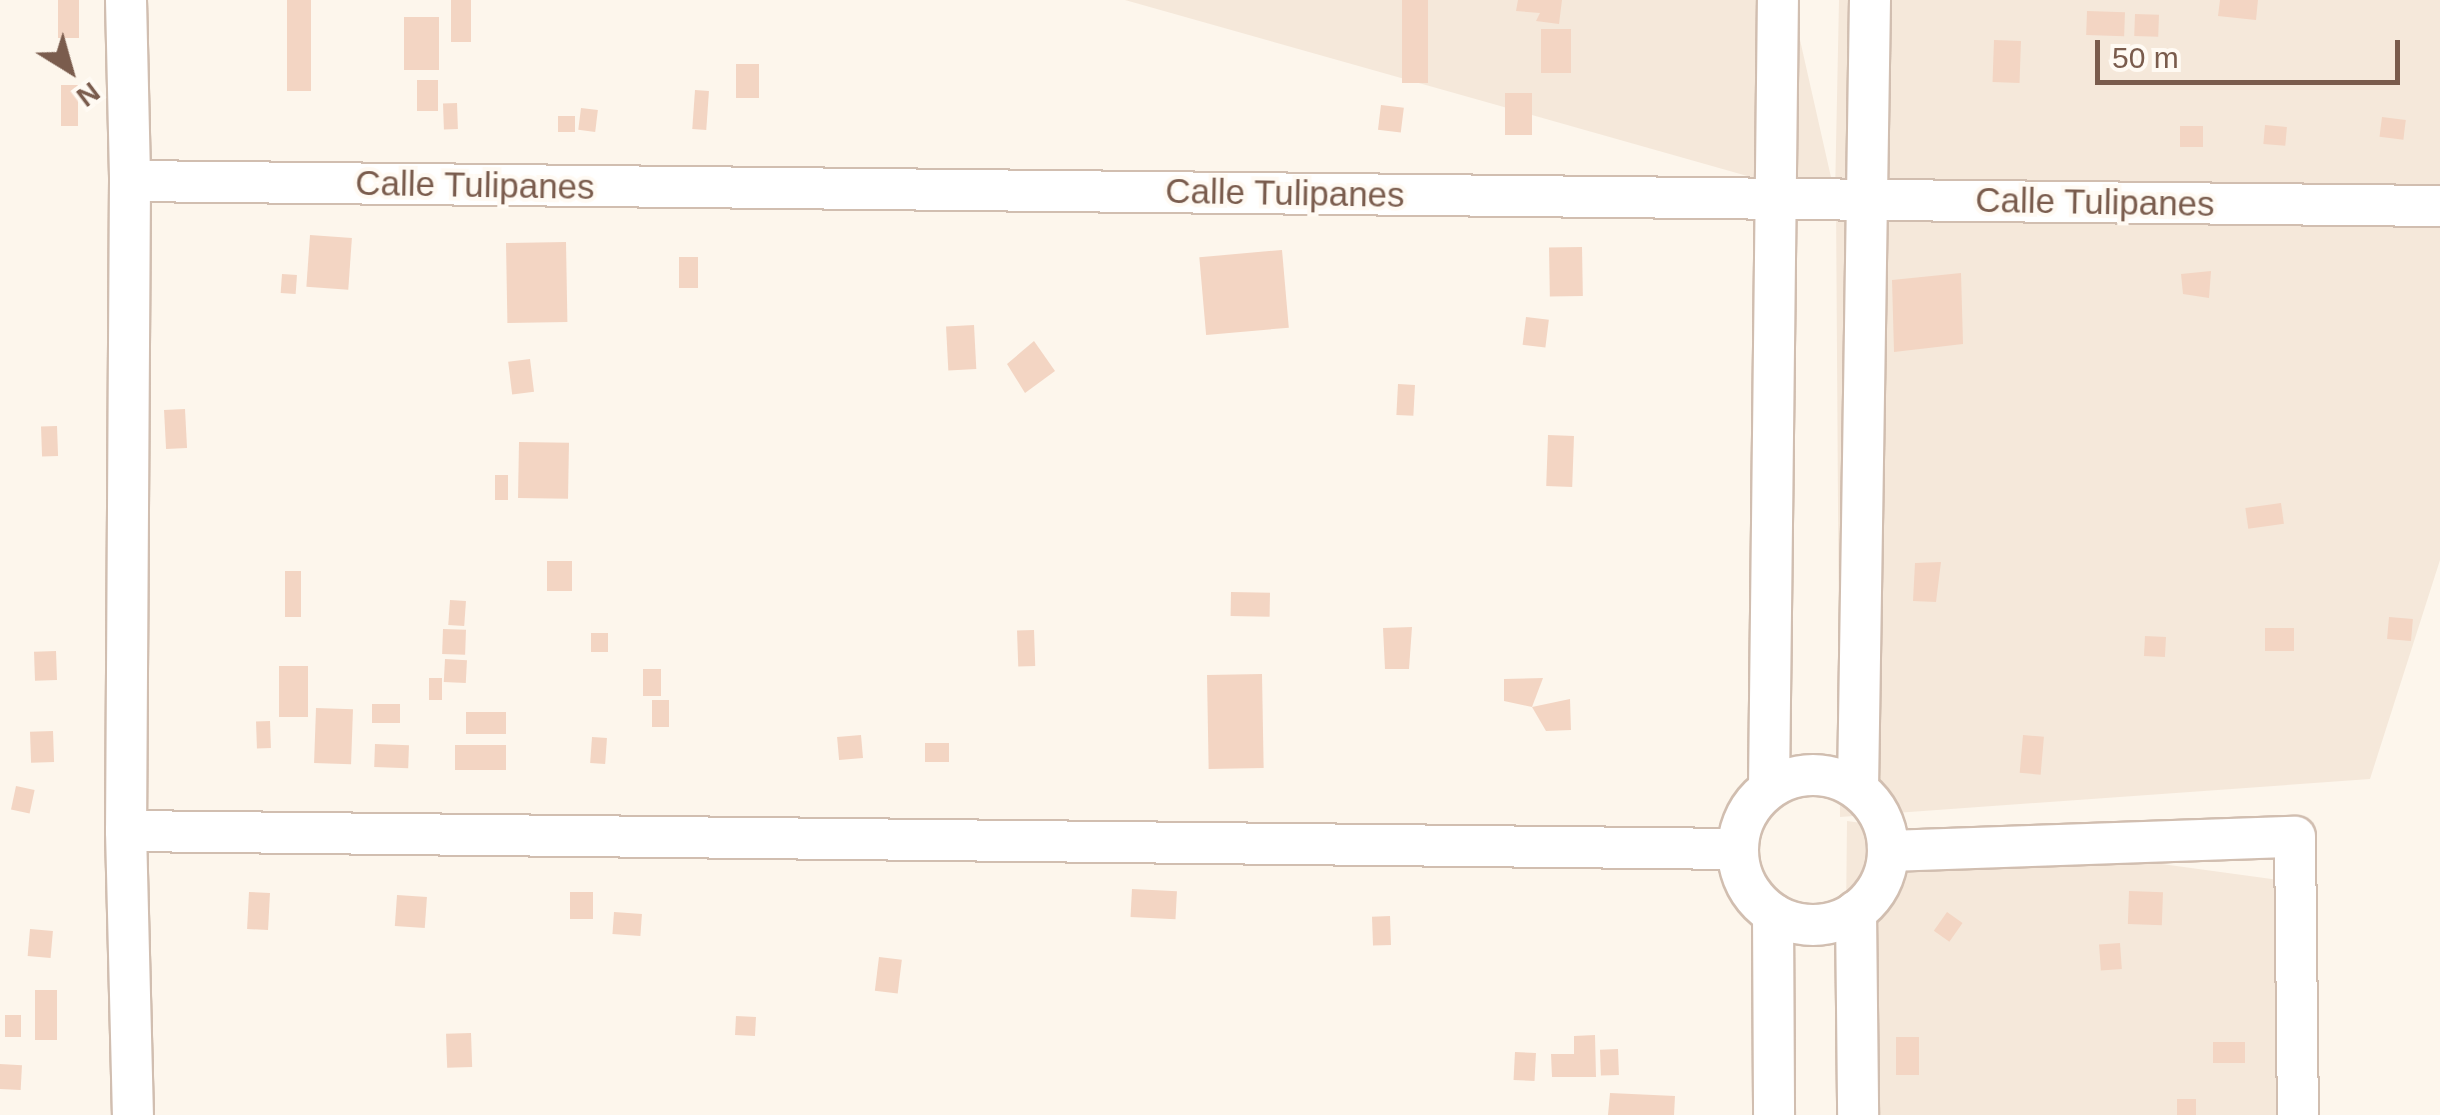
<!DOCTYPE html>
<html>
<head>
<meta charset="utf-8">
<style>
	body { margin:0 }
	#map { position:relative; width:2440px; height:1115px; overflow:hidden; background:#fdf6ec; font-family:Arial,sans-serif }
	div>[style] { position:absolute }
	.residential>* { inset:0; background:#f5e8da }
	.building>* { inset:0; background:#f3d5c3; transform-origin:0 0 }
	.roads { filter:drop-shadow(2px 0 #d1beb0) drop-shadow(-2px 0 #d1beb0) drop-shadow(0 2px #d1beb0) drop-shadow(0 -2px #d1beb0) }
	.street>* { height:40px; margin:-20px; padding:0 20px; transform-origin:20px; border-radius:20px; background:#fff }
	.street>.ring { margin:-20px; padding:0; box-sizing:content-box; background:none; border:40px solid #fff; border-radius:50% }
	span { translate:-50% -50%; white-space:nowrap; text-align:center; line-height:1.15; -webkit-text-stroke:8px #fffaf3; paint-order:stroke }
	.street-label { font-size:35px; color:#7a5c4d }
	.north { position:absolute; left:20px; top:20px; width:100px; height:100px; -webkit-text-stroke:8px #fffaf3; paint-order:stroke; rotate:143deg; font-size:28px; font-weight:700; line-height:40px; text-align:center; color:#7a5c4d }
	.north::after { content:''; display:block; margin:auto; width:35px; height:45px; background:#7a5c4d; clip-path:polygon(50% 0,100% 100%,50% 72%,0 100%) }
	.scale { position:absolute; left:2095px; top:40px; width:305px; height:45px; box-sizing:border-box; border:5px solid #7a5c4d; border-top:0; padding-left:12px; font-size:30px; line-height:35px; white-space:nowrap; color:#7a5c4d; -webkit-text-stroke:8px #fffaf3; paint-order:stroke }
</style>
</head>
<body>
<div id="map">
	<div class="residential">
		<i style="clip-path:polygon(1125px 0,1791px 0,1835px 195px,1839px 0,2440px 0,2440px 560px,2370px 779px,1840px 817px,1836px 201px)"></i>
		<i style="clip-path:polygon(1847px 821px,2294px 882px,2300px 1115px,1844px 1115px)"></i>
	</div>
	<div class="building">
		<i style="left:58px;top:0;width:21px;height:38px"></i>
		<i style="left:287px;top:0;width:24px;height:91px"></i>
		<i style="left:451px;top:0;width:20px;height:42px"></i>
		<i style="left:1402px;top:0;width:26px;height:83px"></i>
		<i style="clip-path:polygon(1518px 0,1562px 0,1559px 24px,1536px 21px,1540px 13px,1516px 11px)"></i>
		<i style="clip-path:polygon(2220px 0,2258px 0,2256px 20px,2218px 16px)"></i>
		<i style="left:2087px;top:11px;width:38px;height:24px;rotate:2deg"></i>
		<i style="left:2135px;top:14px;width:24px;height:22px;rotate:2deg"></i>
		<i style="left:404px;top:17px;width:35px;height:53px"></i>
		<i style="left:1541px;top:29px;width:30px;height:44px"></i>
		<i style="left:1994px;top:40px;width:27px;height:42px;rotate:2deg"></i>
		<i style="left:736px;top:64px;width:23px;height:34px"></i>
		<i style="left:417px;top:80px;width:21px;height:31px"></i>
		<i style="left:78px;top:85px;width:41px;height:17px;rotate:90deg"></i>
		<i style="left:695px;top:90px;width:14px;height:39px;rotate:4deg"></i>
		<i style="left:1505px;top:93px;width:27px;height:42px"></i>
		<i style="left:457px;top:103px;width:26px;height:14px;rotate:88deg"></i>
		<i style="left:1381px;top:105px;width:23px;height:25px;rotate:7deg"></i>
		<i style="left:581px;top:108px;width:17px;height:22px;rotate:7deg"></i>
		<i style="left:558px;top:116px;width:17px;height:16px"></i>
		<i style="left:2382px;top:117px;width:24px;height:20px;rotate:7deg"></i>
		<i style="left:2265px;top:125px;width:22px;height:19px;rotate:5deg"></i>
		<i style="left:2180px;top:126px;width:23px;height:21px"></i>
		<i style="left:310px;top:235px;width:42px;height:52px;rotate:4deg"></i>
		<i style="left:566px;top:242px;width:80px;height:60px;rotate:89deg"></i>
		<i style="left:1582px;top:247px;width:49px;height:33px;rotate:89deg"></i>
		<i style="left:1282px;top:250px;width:78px;height:83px;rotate:85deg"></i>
		<i style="left:698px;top:257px;width:31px;height:19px;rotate:90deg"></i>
		<i style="clip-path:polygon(2211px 271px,2209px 298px,2183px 294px,2181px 274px)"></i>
		<i style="clip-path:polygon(1961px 273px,1963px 344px,1894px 352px,1892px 280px)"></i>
		<i style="left:282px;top:274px;width:15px;height:19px;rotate:4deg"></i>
		<i style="left:1526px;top:317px;width:23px;height:28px;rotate:7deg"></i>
		<i style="left:974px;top:325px;width:44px;height:28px;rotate:87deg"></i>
		<i style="clip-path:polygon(1034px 341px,1055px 371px,1025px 393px,1007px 364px)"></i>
		<i style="left:530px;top:359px;width:33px;height:22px;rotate:83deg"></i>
		<i style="left:1398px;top:384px;width:17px;height:31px;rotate:3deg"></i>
		<i style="left:185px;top:409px;width:39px;height:21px;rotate:87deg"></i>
		<i style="left:57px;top:426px;width:30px;height:16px;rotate:88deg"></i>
		<i style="left:1548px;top:435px;width:26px;height:51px;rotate:2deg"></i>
		<i style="left:519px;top:442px;width:50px;height:56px;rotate:1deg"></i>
		<i style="left:508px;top:475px;width:25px;height:13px;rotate:90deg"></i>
		<i style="left:2281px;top:503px;width:21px;height:36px;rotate:82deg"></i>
		<i style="left:547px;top:561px;width:25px;height:30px"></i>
		<i style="clip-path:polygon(1941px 562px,1936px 602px,1913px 601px,1915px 563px)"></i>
		<i style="left:285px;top:571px;width:16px;height:46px"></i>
		<i style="left:1231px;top:592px;width:39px;height:24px;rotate:1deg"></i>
		<i style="left:450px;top:600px;width:16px;height:25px;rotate:4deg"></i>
		<i style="left:2389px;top:617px;width:24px;height:22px;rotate:5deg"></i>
		<i style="clip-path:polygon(1412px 627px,1409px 669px,1385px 669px,1383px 628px)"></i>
		<i style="left:2265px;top:628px;width:29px;height:23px"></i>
		<i style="left:443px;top:629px;width:23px;height:25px;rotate:2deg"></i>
		<i style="left:1034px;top:630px;width:36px;height:17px;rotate:88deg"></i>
		<i style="left:608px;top:633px;width:19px;height:17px;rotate:90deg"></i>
		<i style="left:2145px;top:636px;width:21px;height:20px;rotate:3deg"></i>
		<i style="left:56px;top:651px;width:29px;height:22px;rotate:88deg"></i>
		<i style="left:445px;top:659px;width:22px;height:23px;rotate:3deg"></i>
		<i style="left:279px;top:666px;width:29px;height:51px"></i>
		<i style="left:643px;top:669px;width:18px;height:27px"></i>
		<i style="left:1262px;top:674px;width:94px;height:55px;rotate:89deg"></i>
		<i style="left:429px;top:678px;width:13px;height:22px"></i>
		<i style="clip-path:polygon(1543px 678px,1532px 707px,1504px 701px,1504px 679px)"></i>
		<i style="clip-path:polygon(1570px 699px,1571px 730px,1546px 731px,1532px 707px)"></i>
		<i style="left:652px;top:700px;width:17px;height:27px"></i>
		<i style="left:372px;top:704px;width:28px;height:19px"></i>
		<i style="left:316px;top:708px;width:37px;height:55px;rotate:2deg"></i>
		<i style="left:466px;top:712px;width:40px;height:22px"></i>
		<i style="left:270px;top:721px;width:27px;height:14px;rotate:88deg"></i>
		<i style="left:53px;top:731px;width:31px;height:23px;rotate:88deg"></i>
		<i style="left:861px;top:735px;width:23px;height:24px;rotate:85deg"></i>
		<i style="left:2023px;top:735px;width:21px;height:38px;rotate:5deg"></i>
		<i style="left:592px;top:737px;width:15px;height:26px;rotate:4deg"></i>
		<i style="left:925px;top:743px;width:24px;height:19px"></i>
		<i style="left:375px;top:744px;width:34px;height:23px;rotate:2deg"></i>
		<i style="left:455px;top:745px;width:51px;height:25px"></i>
		<i style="left:16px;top:786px;width:19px;height:24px;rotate:12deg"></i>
		<i style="left:1132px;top:889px;width:45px;height:28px;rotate:3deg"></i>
		<i style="left:2129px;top:891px;width:34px;height:33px;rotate:2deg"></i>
		<i style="left:249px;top:892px;width:21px;height:37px;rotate:3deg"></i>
		<i style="left:570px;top:892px;width:23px;height:27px"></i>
		<i style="left:397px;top:895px;width:30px;height:31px;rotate:4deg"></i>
		<i style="left:614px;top:912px;width:28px;height:22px;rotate:4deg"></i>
		<i style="left:1947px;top:912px;width:19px;height:23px;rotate:35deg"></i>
		<i style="left:1390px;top:916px;width:29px;height:18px;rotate:88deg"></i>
		<i style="left:30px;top:929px;width:23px;height:27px;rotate:5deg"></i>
		<i style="left:2120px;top:943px;width:26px;height:21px;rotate:86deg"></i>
		<i style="left:879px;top:957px;width:23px;height:34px;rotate:7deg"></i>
		<i style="left:57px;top:990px;width:50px;height:22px;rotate:90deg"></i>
		<i style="left:5px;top:1015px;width:16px;height:22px"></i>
		<i style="left:736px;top:1016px;width:20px;height:19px;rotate:3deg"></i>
		<i style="left:471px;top:1033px;width:34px;height:25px;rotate:88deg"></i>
		<i style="clip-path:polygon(1595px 1035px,1596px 1077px,1552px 1077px,1551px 1054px,1574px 1054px,1574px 1036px)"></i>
		<i style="left:1896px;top:1037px;width:23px;height:38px"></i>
		<i style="left:2213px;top:1042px;width:32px;height:21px"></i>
		<i style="left:1618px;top:1049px;width:26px;height:18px;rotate:88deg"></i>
		<i style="left:1515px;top:1052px;width:21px;height:28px;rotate:3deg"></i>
		<i style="left:0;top:1064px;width:22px;height:25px;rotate:3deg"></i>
		<i style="clip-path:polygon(1610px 1093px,1675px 1096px,1674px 1115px,1608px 1115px)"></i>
		<i style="left:2177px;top:1099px;width:19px;height:16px"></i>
	</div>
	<div class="roads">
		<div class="street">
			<i style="left:126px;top:0;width:181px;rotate:88.7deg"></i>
			<i style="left:130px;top:181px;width:650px;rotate:90.35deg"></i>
			<i style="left:126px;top:831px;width:284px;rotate:88.6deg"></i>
			<i style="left:130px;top:181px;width:2310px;rotate:0.62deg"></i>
			<i class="ring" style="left:1738px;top:775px;width:110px;height:110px"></i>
			<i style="left:1769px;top:788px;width:788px;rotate:-89.35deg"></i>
			<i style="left:1858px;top:789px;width:789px;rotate:-89.13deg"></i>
			<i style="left:126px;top:831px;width:1611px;rotate:0.64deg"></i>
			<i style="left:1888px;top:851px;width:407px;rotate:-2deg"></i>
			<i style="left:2295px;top:837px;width:278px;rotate:89.4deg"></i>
			<i style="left:1856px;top:911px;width:204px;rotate:89.4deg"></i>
			<i style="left:1773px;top:914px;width:201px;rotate:89.7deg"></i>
		</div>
	</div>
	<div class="street-label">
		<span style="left:475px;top:185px;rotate:1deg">Calle Tulipanes</span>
		<span style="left:1285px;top:193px;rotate:1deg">Calle Tulipanes</span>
		<span style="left:2095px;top:202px;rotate:1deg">Calle Tulipanes</span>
	</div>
	<div class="north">N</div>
	<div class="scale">50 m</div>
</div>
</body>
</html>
